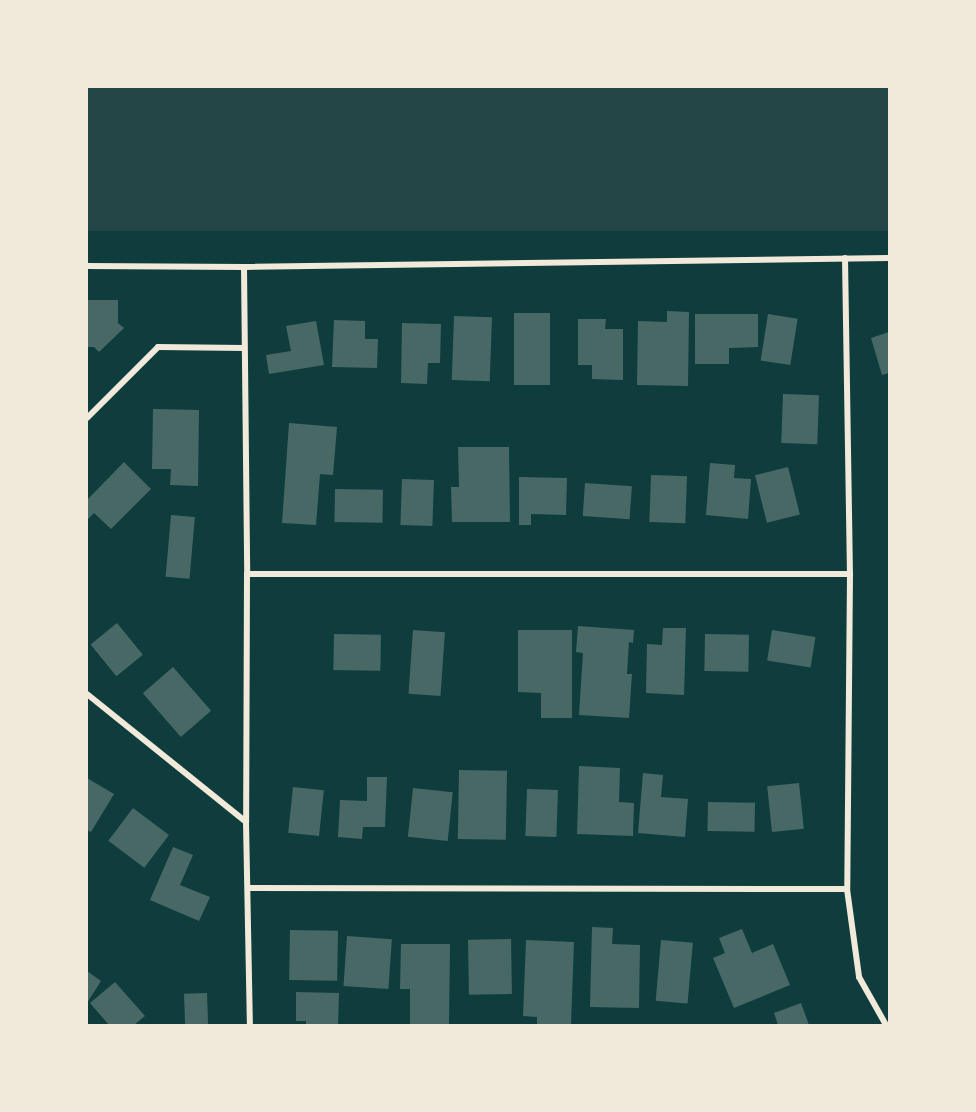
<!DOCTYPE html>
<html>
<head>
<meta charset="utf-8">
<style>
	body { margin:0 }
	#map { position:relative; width:976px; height:1112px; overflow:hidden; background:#0f3d3e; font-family:"Open Sans",sans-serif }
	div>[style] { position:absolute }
	.green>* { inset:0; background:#244646; transform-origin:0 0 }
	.building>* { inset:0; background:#486865; transform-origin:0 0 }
	.minor>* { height:6px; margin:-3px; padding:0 3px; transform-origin:3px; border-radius:3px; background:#f1e9da }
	span { translate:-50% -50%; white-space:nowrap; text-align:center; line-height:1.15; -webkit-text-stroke:6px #f1e9da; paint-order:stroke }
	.frame { position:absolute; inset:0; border:88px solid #f1e9da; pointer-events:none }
</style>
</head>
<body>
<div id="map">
	<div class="green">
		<i style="left:87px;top:87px;width:802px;height:144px"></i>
	</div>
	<div class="building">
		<i style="clip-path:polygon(87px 300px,118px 300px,118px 323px,124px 328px,99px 352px,94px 347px,87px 347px)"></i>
		<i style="clip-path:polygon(667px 311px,689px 312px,688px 386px,637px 385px,638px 321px,667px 322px)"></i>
		<i style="left:514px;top:313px;width:36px;height:72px"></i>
		<i style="clip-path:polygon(695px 314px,758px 314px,758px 347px,729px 348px,729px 364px,695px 364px)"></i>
		<i style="left:768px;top:314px;width:30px;height:47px;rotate:9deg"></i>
		<i style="left:454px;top:316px;width:38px;height:64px;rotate:2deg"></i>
		<i style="clip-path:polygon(578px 319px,606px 319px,605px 329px,623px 329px,623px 380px,592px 379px,592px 365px,578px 365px)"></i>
		<i style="clip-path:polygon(334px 320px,365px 321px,365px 339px,378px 339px,377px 368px,332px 367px)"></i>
		<i style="clip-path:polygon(316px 321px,324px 365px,269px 374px,266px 355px,291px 351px,286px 326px)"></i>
		<i style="clip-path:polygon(402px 323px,441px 324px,440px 363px,428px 363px,427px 384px,401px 383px)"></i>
		<i style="clip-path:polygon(889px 332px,889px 373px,882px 375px,871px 338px)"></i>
		<i style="left:783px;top:394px;width:36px;height:49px;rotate:2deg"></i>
		<i style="clip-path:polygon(153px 409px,199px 410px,198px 486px,170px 485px,171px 469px,152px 469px)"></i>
		<i style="clip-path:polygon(289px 423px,337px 427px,333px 475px,320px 474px,316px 525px,282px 523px)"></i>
		<i style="clip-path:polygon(458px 447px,509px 447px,510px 522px,452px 522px,451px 487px,459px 487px)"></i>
		<i style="clip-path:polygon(124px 462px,151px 489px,111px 529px,94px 513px,87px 520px,87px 500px)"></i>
		<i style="clip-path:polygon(710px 463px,735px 465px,734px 478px,751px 479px,748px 519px,706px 515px)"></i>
		<i style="left:788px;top:467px;width:49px;height:34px;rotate:76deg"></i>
		<i style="left:651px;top:475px;width:36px;height:47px;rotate:2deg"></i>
		<i style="clip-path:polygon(519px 477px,567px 478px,566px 515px,531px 514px,531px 525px,519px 525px)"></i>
		<i style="left:402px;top:479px;width:32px;height:46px;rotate:2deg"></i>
		<i style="left:585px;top:483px;width:47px;height:33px;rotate:4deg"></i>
		<i style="left:335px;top:489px;width:48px;height:33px;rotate:1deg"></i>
		<i style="left:171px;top:515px;width:24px;height:62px;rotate:5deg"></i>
		<i style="left:117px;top:623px;width:41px;height:34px;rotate:51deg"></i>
		<i style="clip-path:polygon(578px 626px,634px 630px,633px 643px,629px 642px,627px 674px,632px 674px,629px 718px,579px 715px,583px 653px,576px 652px)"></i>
		<i style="clip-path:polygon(663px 628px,686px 628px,684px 695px,646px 693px,647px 644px,662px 645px)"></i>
		<i style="left:413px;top:630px;width:32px;height:64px;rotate:4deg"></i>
		<i style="clip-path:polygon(518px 630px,572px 630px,572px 718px,541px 718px,541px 693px,518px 692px)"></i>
		<i style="left:772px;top:630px;width:44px;height:31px;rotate:9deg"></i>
		<i style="left:334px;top:634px;width:47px;height:36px;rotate:1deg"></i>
		<i style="left:705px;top:634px;width:44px;height:37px;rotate:1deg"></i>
		<i style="left:173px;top:667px;width:58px;height:40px;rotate:49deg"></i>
		<i style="clip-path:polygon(579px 766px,620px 768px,619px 802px,634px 803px,633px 836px,577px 834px)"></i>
		<i style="left:459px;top:770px;width:48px;height:69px;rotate:1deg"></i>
		<i style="clip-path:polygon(643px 773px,663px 775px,661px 797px,688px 799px,685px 837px,638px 833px)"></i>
		<i style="clip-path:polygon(367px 777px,387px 777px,385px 827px,363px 827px,362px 839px,338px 837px,340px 800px,367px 801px)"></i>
		<i style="clip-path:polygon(87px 778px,114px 794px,91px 832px,87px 830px)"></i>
		<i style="left:799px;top:783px;width:46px;height:32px;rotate:84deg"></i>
		<i style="left:293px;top:787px;width:31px;height:46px;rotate:6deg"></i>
		<i style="left:413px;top:788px;width:40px;height:49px;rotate:6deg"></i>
		<i style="left:527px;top:789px;width:31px;height:47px;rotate:2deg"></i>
		<i style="left:708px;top:802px;width:47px;height:29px;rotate:1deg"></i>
		<i style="left:133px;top:808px;width:45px;height:41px;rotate:37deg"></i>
		<i style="clip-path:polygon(173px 847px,193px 855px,180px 885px,210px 897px,199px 921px,150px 900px)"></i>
		<i style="clip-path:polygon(592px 927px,613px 928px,612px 944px,640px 945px,639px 1008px,590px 1007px)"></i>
		<i style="clip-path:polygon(742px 929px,752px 953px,773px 944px,790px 985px,734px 1008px,713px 958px,725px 953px,719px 938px)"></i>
		<i style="left:290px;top:930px;width:48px;height:50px;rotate:1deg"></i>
		<i style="left:347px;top:936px;width:45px;height:50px;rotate:4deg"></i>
		<i style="left:511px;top:939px;width:55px;height:43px;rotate:89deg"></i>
		<i style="clip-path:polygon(526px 940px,574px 942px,571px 1025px,537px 1025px,537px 1017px,523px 1016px)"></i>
		<i style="left:661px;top:940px;width:32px;height:61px;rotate:5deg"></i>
		<i style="clip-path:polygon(401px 944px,450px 944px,449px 1025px,410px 1025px,410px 989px,400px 989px)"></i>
		<i style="clip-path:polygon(87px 971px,101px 981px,87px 1003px)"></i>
		<i style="clip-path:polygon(115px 982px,145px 1016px,134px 1025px,109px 1025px,90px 1003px)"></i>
		<i style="clip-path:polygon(296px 992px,339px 993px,338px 1025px,306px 1025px,306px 1021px,296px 1021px)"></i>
		<i style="left:207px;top:993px;width:32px;height:23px;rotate:88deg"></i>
		<i style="clip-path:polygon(801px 1003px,809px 1025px,778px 1025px,774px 1013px)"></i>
	</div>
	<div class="minor">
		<i style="left:845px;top:258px;width:316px;rotate:89.1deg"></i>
		<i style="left:850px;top:574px;width:315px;rotate:90.5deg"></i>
		<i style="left:847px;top:889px;width:89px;rotate:82.2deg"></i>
		<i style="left:859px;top:977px;width:55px;rotate:60.6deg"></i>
		<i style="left:87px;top:266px;width:157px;rotate:0.4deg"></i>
		<i style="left:244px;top:267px;width:645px;rotate:-0.8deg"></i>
		<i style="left:244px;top:267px;width:307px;rotate:89.4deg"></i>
		<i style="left:247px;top:574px;width:248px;rotate:90.2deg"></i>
		<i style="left:246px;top:822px;width:203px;rotate:88.9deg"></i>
		<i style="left:87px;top:418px;width:100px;rotate:-45deg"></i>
		<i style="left:158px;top:347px;width:86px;rotate:0.7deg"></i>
		<i style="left:247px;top:574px;width:603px"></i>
		<i style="left:87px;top:694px;width:204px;rotate:38.8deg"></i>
		<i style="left:249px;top:888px;width:598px;rotate:0.1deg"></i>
	</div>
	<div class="frame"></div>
</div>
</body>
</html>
